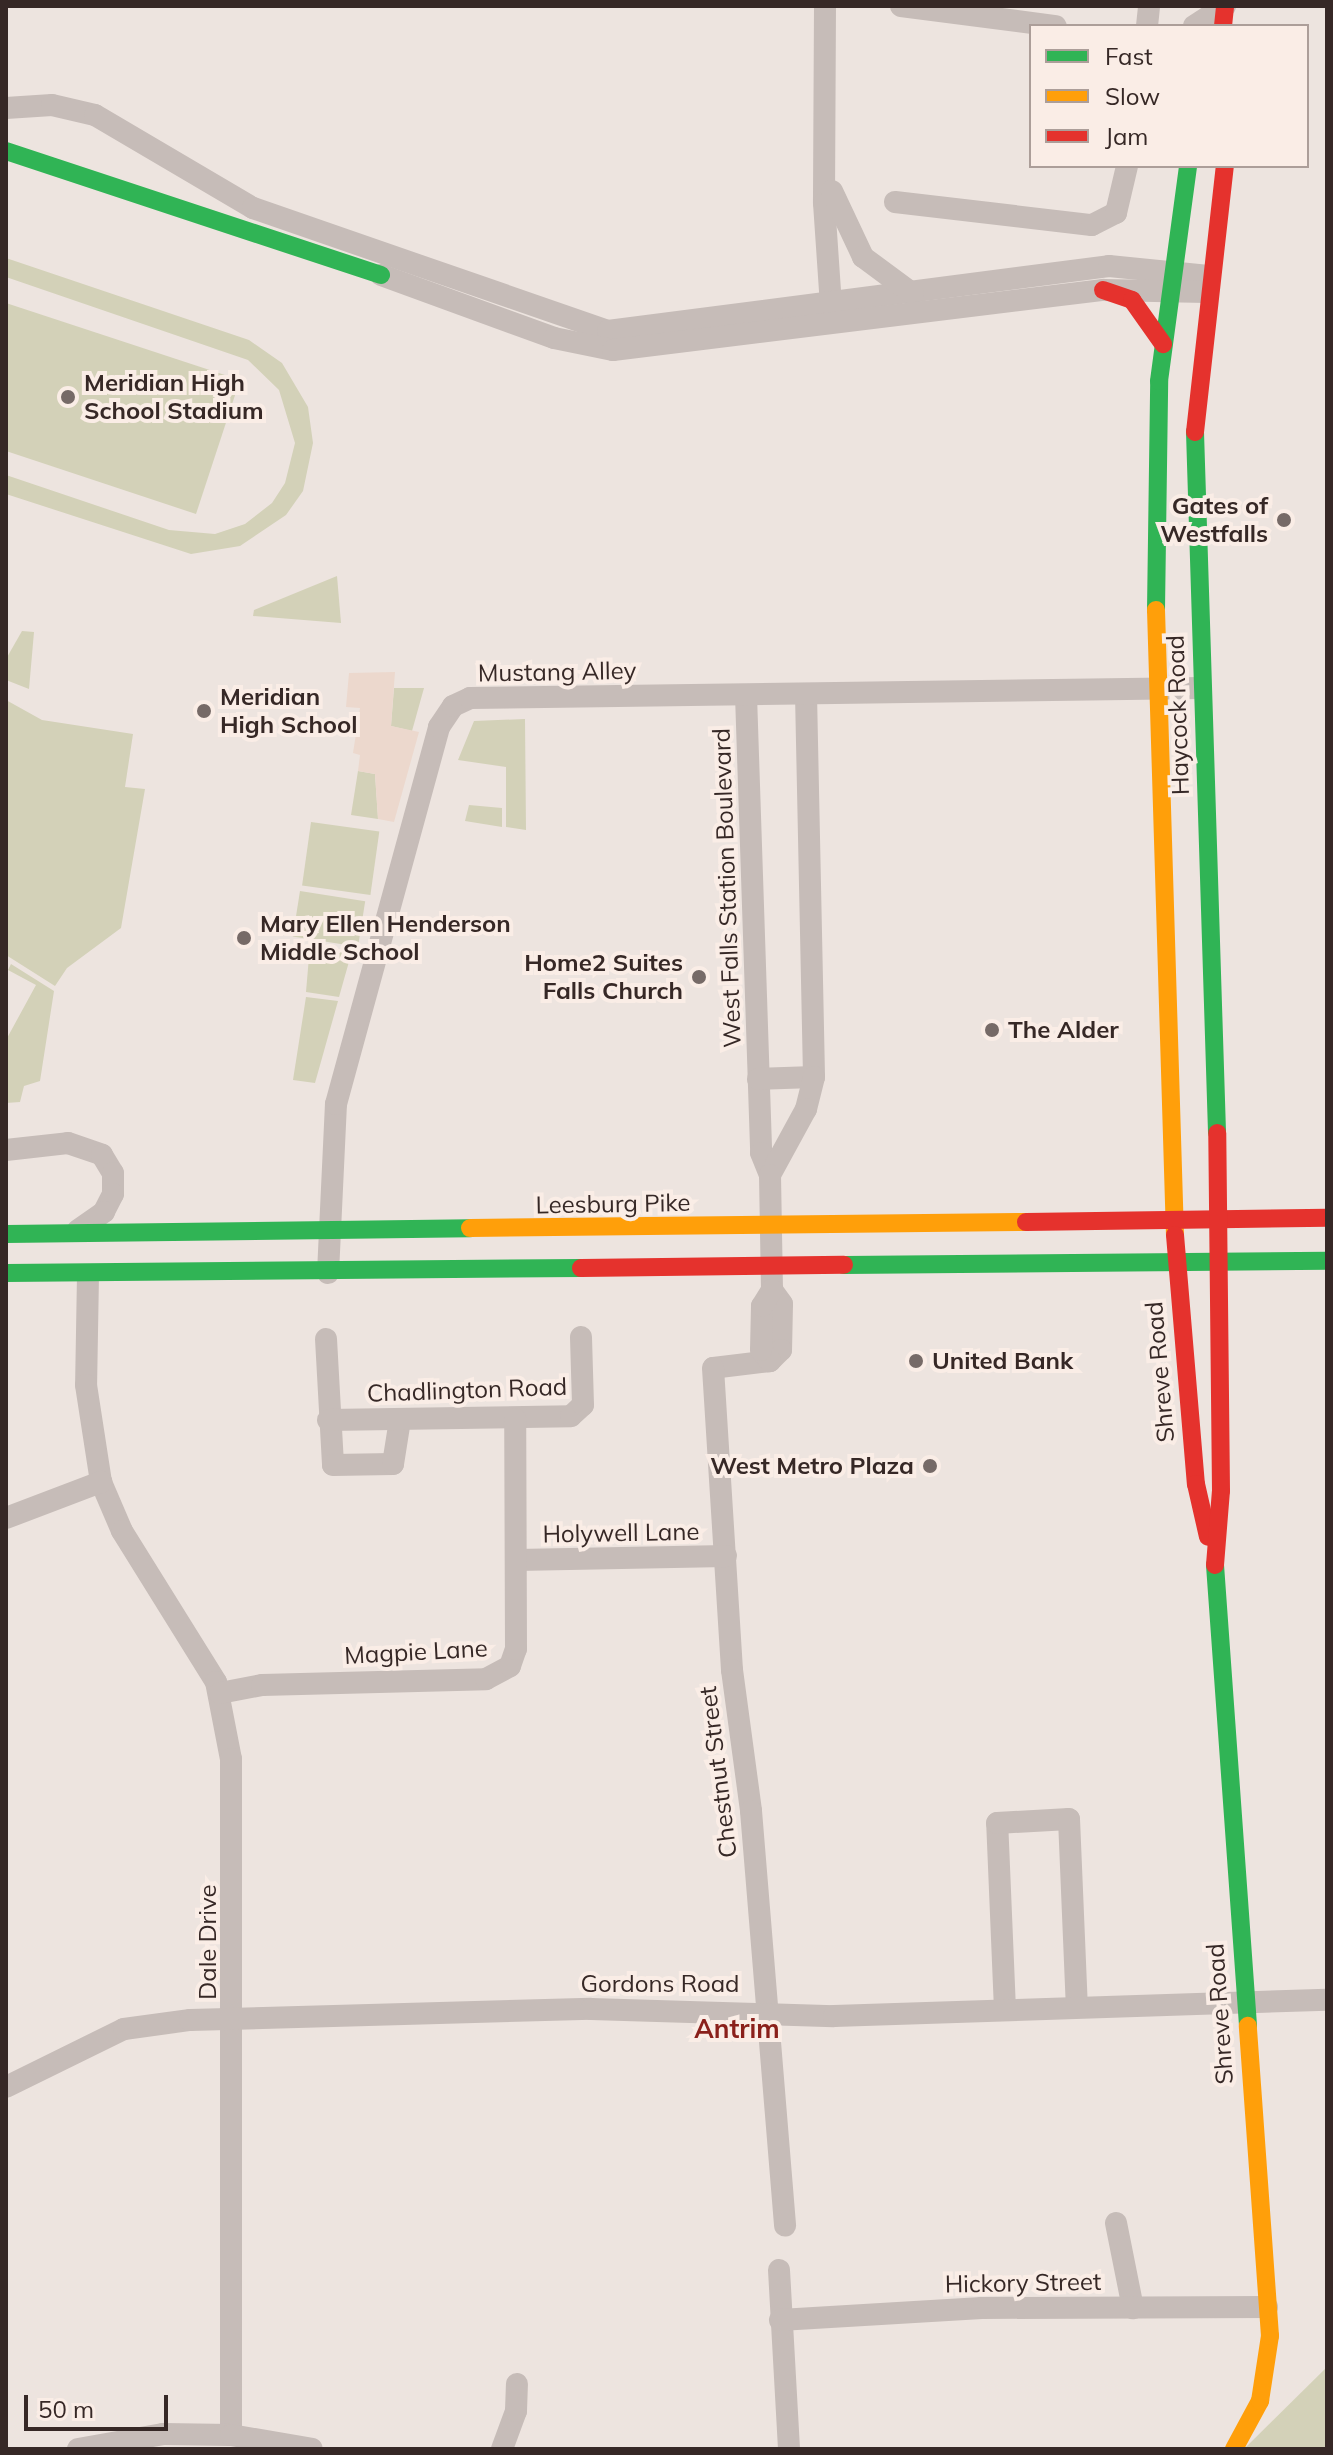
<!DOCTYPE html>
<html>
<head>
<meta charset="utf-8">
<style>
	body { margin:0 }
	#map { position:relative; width:1333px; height:2455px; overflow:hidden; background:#ede4df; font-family:Mulish,sans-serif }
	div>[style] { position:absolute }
	.green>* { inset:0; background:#d3d1b8; transform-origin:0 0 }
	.plaza>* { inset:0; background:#ecd8cd }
	.street>* { height:22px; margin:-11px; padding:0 11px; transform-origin:11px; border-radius:11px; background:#c6bcb8 }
	.fast>* { height:18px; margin:-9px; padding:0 9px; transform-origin:9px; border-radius:9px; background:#30b455 }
	.slow>* { height:18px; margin:-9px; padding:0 9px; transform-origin:9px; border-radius:9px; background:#ff9f0a }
	.jam>* { height:18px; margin:-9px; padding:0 9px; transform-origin:9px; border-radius:9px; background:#e5322d }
	.dots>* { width:22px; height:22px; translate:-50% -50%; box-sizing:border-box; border:4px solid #faede6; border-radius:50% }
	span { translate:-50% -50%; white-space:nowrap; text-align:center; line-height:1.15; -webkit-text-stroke:8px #faede6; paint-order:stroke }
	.poi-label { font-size:24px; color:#362826; font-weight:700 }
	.left { translate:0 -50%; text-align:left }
	.right { translate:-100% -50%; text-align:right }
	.street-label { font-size:24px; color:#362826 }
	.neighbourhood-label { font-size:26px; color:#8a201b; font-weight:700 }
	.frame { position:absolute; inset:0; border:8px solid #362826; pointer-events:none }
	.legend { position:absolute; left:1029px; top:24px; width:280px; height:144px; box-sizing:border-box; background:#faede6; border:2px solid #ac9e99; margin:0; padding:10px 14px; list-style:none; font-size:24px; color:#362826 }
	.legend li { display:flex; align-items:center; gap:16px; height:40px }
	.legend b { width:40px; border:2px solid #ac9e99 }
	.scale { position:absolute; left:24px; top:2395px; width:144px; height:36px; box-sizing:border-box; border:4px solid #362826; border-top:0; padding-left:10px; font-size:24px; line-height:28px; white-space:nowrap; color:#362826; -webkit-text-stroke:6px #faede6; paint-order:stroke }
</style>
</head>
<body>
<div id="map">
	<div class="green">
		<i style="clip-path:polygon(6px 258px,249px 340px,282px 363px,308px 407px,313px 443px,303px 491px,286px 515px,240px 546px,191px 554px,6px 494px,6px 475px,169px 530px,215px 534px,245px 524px,272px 503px,285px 483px,295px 443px,279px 390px,248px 360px,6px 277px)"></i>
		<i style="clip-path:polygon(6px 303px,240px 380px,196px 514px,6px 451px)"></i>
		<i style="clip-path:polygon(337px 576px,341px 623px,253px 616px,254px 610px)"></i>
		<i style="clip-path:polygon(22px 631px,34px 632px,29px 689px,6px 680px,6px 659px)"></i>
		<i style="clip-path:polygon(394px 688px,424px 688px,412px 731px,391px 726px)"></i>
		<i style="clip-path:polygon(6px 700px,42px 720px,133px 734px,125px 787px,145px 789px,121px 928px,67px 968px,55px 986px,6px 955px)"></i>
		<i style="clip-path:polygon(525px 719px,526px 830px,506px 827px,506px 767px,458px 760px,474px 721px)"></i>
		<i style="clip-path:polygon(358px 771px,375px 774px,378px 819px,351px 815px)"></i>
		<i style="clip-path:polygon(469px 805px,502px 808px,502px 827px,465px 821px)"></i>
		<i style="left:311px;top:822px;width:69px;height:64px;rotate:8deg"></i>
		<i style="left:300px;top:891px;width:66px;height:46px;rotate:9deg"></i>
		<i style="clip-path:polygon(310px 945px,352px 951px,339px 997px,306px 992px)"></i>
		<i style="clip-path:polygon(11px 964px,54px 991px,40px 1081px,24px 1086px,20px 1102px,6px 1103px,6px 1040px,36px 985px,8px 970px)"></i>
		<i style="clip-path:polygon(306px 997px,338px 1001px,315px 1083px,293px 1080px)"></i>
		<i style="clip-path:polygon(1327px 2367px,1327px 2449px,1244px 2449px)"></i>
	</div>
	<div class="plaza">
		<i style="clip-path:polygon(395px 672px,391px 726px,419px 732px,394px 822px,378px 819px,375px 774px,358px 771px,360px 755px,353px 753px,360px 708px,346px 707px,349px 673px)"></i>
	</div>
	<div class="street">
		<i style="left:825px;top:6px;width:197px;rotate:90.3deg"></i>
		<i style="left:824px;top:203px;width:117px;rotate:86.1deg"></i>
		<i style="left:901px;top:6px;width:156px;rotate:7.4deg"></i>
		<i style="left:1147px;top:26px;width:20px;rotate:-84deg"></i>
		<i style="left:1194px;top:26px;width:37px;rotate:-33deg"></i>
		<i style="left:6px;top:108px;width:46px;rotate:-3.7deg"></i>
		<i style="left:52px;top:105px;width:44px;rotate:13.1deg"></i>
		<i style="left:95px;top:115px;width:183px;rotate:30.5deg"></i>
		<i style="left:253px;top:208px;width:376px;rotate:19.1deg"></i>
		<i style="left:608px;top:331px;width:505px;rotate:-7.39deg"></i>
		<i style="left:1109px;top:266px;width:100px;rotate:5.7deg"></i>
		<i style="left:832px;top:191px;width:73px;rotate:64.8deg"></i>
		<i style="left:863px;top:257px;width:62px;rotate:36.5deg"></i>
		<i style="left:895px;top:202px;width:198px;rotate:6.7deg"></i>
		<i style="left:1092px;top:225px;width:27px;rotate:-27deg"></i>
		<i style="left:1116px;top:213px;width:48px;rotate:-76.8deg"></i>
		<i style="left:381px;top:275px;width:184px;rotate:20deg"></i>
		<i style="left:554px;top:338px;width:60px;rotate:11.5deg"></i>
		<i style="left:613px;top:350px;width:494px;rotate:-7deg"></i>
		<i style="left:1103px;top:290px;width:104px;rotate:1.1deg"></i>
		<i style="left:806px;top:694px;width:383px;rotate:88.8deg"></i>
		<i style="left:746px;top:695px;width:458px;rotate:88.1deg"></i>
		<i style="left:761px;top:1153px;width:24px;rotate:68deg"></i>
		<i style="left:758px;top:1079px;width:56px;rotate:-2deg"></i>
		<i style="left:814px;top:1077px;width:33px;rotate:104deg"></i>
		<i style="left:806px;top:1109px;width:75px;rotate:118.6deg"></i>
		<i style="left:770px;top:1175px;width:115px;rotate:89deg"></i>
		<i style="left:772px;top:1290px;width:17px;rotate:54deg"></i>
		<i style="left:782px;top:1304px;width:46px;rotate:91.2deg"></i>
		<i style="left:781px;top:1350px;width:16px;rotate:135deg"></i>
		<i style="left:770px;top:1361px;width:57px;rotate:173deg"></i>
		<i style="left:713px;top:1368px;width:303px;rotate:86.4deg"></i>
		<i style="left:732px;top:1670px;width:142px;rotate:82.3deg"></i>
		<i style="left:751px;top:1811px;width:416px;rotate:85.3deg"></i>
		<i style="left:6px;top:1150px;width:62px;rotate:-6.4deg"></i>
		<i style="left:68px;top:1143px;width:36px;rotate:19deg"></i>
		<i style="left:102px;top:1155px;width:21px;rotate:59deg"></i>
		<i style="left:113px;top:1173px;width:21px;rotate:90deg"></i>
		<i style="left:113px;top:1194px;width:20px;rotate:117deg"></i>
		<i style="left:104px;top:1212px;width:32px;rotate:145deg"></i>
		<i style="left:328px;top:1273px;width:169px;rotate:-87.3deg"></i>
		<i style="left:336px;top:1104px;width:391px;rotate:-74.7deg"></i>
		<i style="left:439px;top:727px;width:25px;rotate:-56deg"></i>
		<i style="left:453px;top:706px;width:19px;rotate:-25deg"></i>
		<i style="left:470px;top:698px;width:731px;rotate:-0.78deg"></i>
		<i style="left:88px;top:1275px;width:110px;rotate:91deg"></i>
		<i style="left:86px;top:1385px;width:98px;rotate:81.2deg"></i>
		<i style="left:101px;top:1482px;width:53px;rotate:66.8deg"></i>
		<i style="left:122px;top:1531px;width:178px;rotate:58.1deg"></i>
		<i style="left:216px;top:1682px;width:78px;rotate:79deg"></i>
		<i style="left:231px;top:1759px;width:676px;rotate:90deg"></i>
		<i style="left:326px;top:1339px;width:126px;rotate:86.8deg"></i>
		<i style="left:333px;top:1465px;width:60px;rotate:-1deg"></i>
		<i style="left:393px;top:1464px;width:45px;rotate:-81deg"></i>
		<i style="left:770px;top:1361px;width:14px;rotate:-129deg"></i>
		<i style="left:761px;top:1350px;width:44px;rotate:-88.7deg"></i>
		<i style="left:762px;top:1306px;width:19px;rotate:-58deg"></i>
		<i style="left:328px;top:1420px;width:243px;rotate:-0.9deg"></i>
		<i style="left:571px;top:1416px;width:16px;rotate:-43deg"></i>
		<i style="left:583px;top:1405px;width:68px;rotate:-91.7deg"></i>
		<i style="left:6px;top:1518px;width:102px;rotate:-20.8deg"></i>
		<i style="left:517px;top:1560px;width:209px;rotate:-1.1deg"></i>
		<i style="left:220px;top:1693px;width:43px;rotate:-10.8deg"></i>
		<i style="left:262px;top:1685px;width:224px;rotate:-1.5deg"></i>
		<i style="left:486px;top:1679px;width:27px;rotate:-28deg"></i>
		<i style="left:510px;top:1666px;width:18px;rotate:-71deg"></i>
		<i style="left:516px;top:1649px;width:230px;rotate:-90.2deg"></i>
		<i style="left:1005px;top:2010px;width:187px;rotate:-92.4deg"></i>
		<i style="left:997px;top:1823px;width:72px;rotate:-3.2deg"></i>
		<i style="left:1069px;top:1819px;width:188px;rotate:87.6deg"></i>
		<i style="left:6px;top:2087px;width:131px;rotate:-26.2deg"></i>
		<i style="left:124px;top:2029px;width:67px;rotate:-7.8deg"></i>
		<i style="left:190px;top:2020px;width:401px;rotate:-1.6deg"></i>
		<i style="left:591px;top:2009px;width:243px;rotate:1.7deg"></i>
		<i style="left:834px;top:2016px;width:493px;rotate:-1.9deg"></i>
		<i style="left:1116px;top:2223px;width:87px;rotate:78.7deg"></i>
		<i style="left:779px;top:2270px;width:179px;rotate:86.8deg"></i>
		<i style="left:780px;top:2320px;width:202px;rotate:-3.4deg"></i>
		<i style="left:982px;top:2308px;width:285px;rotate:-0.2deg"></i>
		<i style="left:78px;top:2449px;width:86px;rotate:-10deg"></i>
		<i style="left:163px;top:2434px;width:68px;rotate:0.8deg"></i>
		<i style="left:231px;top:2435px;width:82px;rotate:9.8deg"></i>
		<i style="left:502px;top:2449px;width:40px;rotate:-69.8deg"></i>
		<i style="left:516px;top:2411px;width:27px;rotate:-88deg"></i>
	</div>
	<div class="fast">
		<i style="left:6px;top:151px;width:395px;rotate:18.3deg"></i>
		<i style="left:1195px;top:432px;width:701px;rotate:88.2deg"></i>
		<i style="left:1156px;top:610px;width:229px;rotate:-89.2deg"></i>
		<i style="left:1159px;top:381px;width:217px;rotate:-82.3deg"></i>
		<i style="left:6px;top:1234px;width:464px;rotate:-0.7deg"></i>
		<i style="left:844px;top:1265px;width:483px;rotate:-0.5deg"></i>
		<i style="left:6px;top:1273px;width:575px;rotate:-0.5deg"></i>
		<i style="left:1215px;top:1565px;width:462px;rotate:85.9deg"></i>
	</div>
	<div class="slow">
		<i style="left:1156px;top:610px;width:625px;rotate:88.26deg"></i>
		<i style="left:470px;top:1228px;width:556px;rotate:-0.62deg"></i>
		<i style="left:1234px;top:2449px;width:55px;rotate:-61.6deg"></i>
		<i style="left:1260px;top:2401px;width:66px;rotate:-81.3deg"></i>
		<i style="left:1270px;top:2336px;width:311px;rotate:-94.1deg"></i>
	</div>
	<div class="jam">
		<i style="left:1223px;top:26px;width:20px;rotate:-84deg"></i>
		<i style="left:1103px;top:290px;width:31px;rotate:19deg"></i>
		<i style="left:1132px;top:300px;width:54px;rotate:54.8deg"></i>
		<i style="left:1195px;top:432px;width:268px;rotate:-83.6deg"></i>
		<i style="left:1026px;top:1222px;width:301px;rotate:-0.8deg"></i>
		<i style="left:1175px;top:1235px;width:250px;rotate:85.2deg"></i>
		<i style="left:1196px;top:1484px;width:54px;rotate:77.2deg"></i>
		<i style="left:581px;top:1268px;width:263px;rotate:-0.7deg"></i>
		<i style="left:1215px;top:1565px;width:74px;rotate:-85.4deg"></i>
		<i style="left:1221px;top:1491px;width:358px;rotate:-90.6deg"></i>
	</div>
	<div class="dots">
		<i style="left:68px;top:397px;background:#766a67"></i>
		<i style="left:1284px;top:520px;background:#766a67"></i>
		<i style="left:204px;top:711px;background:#766a67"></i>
		<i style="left:244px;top:938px;background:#766a67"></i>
		<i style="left:699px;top:977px;background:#766a67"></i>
		<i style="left:992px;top:1030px;background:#766a67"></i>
		<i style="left:916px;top:1361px;background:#766a67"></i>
		<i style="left:930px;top:1466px;background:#766a67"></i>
	</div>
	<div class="poi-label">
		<span class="left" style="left:84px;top:397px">Meridian High<br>School Stadium</span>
		<span class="right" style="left:1268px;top:520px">Gates of<br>Westfalls</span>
		<span class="left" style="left:220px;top:711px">Meridian<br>High School</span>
		<span class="left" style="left:260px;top:938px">Mary Ellen Henderson<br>Middle School</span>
		<span class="right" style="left:683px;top:977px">Home2 Suites<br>Falls Church</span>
		<span class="left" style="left:1008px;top:1030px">The Alder</span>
		<span class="left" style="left:932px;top:1361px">United Bank</span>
		<span class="right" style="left:914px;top:1466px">West Metro Plaza</span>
	</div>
	<div class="street-label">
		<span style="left:557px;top:672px;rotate:-1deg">Mustang Alley</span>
		<span style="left:1178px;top:715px;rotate:-92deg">Haycock Road</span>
		<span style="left:727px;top:888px;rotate:-92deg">West Falls Station Boulevard</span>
		<span style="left:613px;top:1204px;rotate:-1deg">Leesburg Pike</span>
		<span style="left:1160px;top:1372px;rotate:-95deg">Shreve Road</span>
		<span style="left:467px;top:1390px;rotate:-2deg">Chadlington Road</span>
		<span style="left:621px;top:1533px;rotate:-1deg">Holywell Lane</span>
		<span style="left:416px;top:1652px;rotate:-3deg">Magpie Lane</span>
		<span style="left:718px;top:1772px;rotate:-97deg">Chestnut Street</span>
		<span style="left:208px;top:1942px;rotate:-90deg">Dale Drive</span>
		<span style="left:660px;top:1984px">Gordons Road</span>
		<span style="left:1220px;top:2014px;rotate:-94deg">Shreve Road</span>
		<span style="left:1023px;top:2283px;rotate:-1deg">Hickory Street</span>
	</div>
	<div class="neighbourhood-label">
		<span style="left:737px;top:2029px">Antrim</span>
	</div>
	<div class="frame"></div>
	<ul class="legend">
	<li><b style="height:10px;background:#30b455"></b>Fast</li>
	<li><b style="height:10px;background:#ff9f0a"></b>Slow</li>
	<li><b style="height:10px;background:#e5322d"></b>Jam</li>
	</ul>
	<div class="scale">50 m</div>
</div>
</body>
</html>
